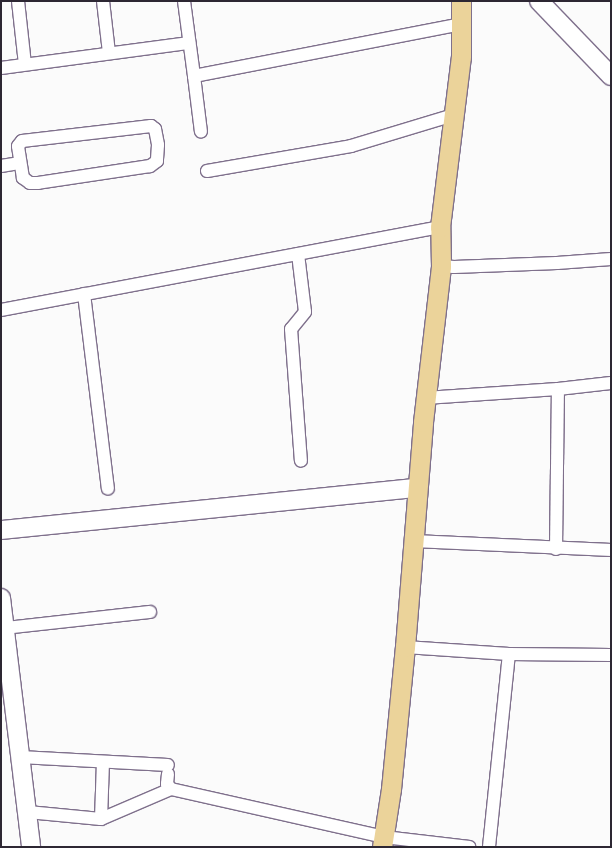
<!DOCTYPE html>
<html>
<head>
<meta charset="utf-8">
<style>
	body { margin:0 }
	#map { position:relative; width:612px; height:848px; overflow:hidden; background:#fbfbfb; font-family:Cabin,sans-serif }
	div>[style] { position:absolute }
	.roads { filter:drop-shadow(1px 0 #7f708c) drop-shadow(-1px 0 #7f708c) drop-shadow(0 1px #7f708c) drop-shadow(0 -1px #7f708c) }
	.street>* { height:12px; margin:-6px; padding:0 6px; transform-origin:6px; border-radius:6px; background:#fff }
	.secondary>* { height:18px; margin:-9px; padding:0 9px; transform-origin:9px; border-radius:9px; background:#fff }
	.primary>* { height:19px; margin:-9.5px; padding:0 9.5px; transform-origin:9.5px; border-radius:9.5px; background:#ebd39a }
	span { translate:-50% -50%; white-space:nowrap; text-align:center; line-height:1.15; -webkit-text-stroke:4.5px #fff; paint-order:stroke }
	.frame { position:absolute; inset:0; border:2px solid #2d2733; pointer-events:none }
</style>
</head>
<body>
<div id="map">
	<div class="roads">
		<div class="street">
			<i style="left:18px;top:1px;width:63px;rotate:83.7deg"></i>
			<i style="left:103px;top:1px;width:52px;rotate:83.4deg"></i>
			<i style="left:184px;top:1px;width:76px;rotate:82.4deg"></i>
			<i style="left:194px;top:76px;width:272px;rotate:-11deg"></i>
			<i style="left:1px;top:68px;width:190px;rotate:-7.6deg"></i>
			<i style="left:194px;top:76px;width:56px;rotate:82.9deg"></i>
			<i style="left:151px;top:126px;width:5px;rotate:37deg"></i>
			<i style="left:155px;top:129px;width:16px;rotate:79deg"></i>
			<i style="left:158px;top:145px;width:16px;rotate:94deg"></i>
			<i style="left:157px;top:161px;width:9px;rotate:144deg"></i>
			<i style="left:150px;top:166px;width:113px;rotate:171.4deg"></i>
			<i style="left:38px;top:183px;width:8px;rotate:180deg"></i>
			<i style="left:30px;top:183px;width:9px;rotate:-144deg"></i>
			<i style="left:23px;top:178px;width:32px;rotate:-99deg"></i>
			<i style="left:18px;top:146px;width:6px;rotate:-51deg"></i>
			<i style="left:22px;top:141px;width:130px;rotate:-6.6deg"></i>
			<i style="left:1px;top:166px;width:18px;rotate:-9deg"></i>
			<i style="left:207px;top:171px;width:146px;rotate:-9.8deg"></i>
			<i style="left:351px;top:146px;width:108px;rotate:-16.8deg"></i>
			<i style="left:298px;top:254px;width:58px;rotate:83.1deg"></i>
			<i style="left:305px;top:312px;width:22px;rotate:129deg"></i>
			<i style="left:291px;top:329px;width:132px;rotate:85.7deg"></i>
			<i style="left:441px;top:266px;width:13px;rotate:4deg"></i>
			<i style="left:454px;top:267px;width:103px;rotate:-2.2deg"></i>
			<i style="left:557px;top:263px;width:54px;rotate:-4.2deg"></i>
			<i style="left:84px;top:294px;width:196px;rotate:83deg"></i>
			<i style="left:1px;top:310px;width:447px;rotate:-10.7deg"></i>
			<i style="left:425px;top:398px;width:133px;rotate:-3.9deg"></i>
			<i style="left:558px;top:389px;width:53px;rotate:-6.5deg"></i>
			<i style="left:414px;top:541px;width:197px;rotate:2.6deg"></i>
			<i style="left:556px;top:549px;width:160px;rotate:-89.3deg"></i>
			<i style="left:5px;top:628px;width:146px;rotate:-6.3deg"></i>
			<i style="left:405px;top:647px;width:104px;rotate:3.9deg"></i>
			<i style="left:509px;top:654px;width:102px;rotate:0.6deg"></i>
			<i style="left:20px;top:757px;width:148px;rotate:3.1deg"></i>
			<i style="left:168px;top:774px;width:10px;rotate:96deg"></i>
			<i style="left:167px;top:784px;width:6px;rotate:51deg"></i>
			<i style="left:171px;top:789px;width:218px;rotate:12.7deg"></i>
			<i style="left:384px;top:837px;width:86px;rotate:6.7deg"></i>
			<i style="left:28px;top:812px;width:73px;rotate:5.5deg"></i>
			<i style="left:101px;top:819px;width:76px;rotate:-23.2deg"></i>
			<i style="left:101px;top:819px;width:57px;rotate:-88deg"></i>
			<i style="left:489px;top:847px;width:194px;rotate:-84.1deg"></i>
		</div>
		<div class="secondary">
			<i style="left:539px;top:1px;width:104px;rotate:46.2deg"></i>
			<i style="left:1px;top:530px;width:419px;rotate:-5.8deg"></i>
			<i style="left:1px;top:598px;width:251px;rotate:83.1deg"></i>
		</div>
		<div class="primary">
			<i style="left:382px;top:847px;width:59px;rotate:-81.2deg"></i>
			<i style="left:391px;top:789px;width:143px;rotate:-84.4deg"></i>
			<i style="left:405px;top:647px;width:226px;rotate:-85.4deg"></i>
			<i style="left:423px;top:422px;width:157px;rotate:-83.4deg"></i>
			<i style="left:441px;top:266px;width:39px;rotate:-91deg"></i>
			<i style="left:440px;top:227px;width:171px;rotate:-83deg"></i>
			<i style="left:461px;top:57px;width:56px;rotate:-90deg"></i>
		</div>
	</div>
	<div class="frame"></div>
</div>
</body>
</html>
